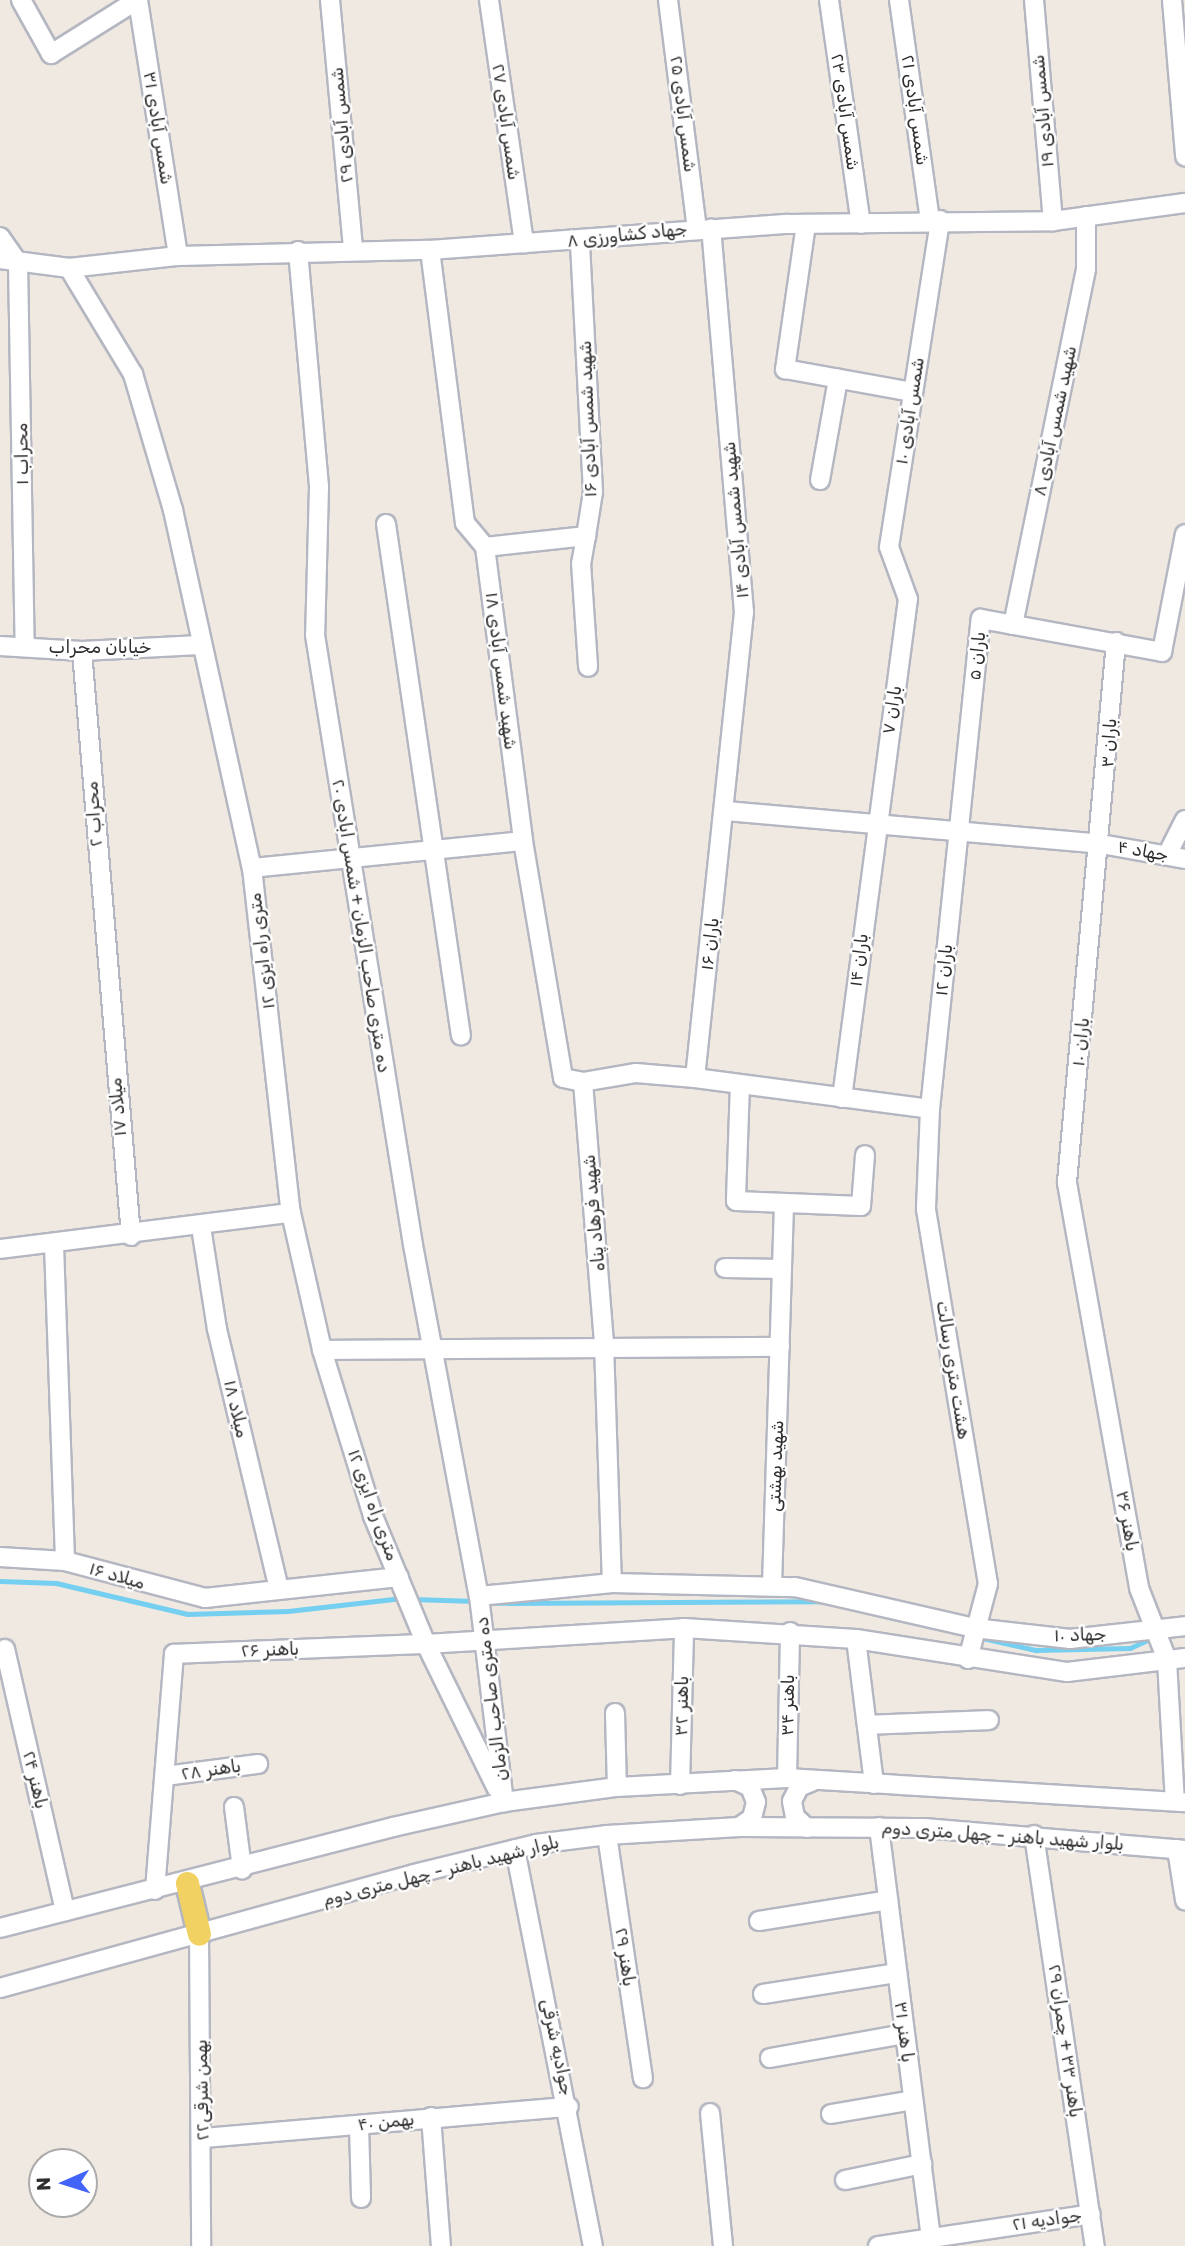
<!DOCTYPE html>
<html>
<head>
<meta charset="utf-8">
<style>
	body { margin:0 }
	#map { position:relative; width:1185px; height:2246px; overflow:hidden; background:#efe9e1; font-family:Rubik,Cairo,sans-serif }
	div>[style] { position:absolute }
	.stream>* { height:5px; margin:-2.5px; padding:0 2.5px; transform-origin:2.5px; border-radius:2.5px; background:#75cff0 }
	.roads { filter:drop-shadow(2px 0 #b4b7c1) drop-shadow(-2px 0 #b4b7c1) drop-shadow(0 2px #b4b7c1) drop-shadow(0 -2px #b4b7c1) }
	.minor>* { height:18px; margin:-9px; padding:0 9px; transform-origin:9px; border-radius:9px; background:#fff }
	.major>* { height:23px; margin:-11.5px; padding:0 11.5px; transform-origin:11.5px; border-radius:11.5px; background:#f2d163 }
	span { translate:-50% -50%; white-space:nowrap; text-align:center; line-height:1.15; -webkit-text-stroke:5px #fff; paint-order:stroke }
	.street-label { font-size:18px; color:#2e2e2e }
	.north { position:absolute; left:28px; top:2148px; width:70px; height:70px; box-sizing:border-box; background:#fff; border:2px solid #ababab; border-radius:50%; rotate:267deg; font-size:19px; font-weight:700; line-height:28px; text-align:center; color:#2e2e2e }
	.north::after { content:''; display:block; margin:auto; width:24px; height:32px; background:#4264fb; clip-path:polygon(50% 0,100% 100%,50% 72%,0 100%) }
</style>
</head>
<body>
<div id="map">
	<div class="stream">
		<i style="left:0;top:1581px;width:56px;rotate:2deg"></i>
		<i style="left:56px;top:1583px;width:135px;rotate:13.3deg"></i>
		<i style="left:187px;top:1614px;width:101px;rotate:-1.7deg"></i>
		<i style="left:288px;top:1611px;width:115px;rotate:-6.5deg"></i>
		<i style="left:412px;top:1599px;width:63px;rotate:1.8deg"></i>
		<i style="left:485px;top:1603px;width:336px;rotate:-0.3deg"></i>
		<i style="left:889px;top:1617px;width:151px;rotate:12.7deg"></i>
		<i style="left:1036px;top:1650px;width:94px;rotate:-1.2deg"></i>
		<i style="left:1130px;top:1648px;width:29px;rotate:-25deg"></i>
	</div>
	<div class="roads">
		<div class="minor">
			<i style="left:21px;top:0;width:62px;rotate:60.9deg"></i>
			<i style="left:51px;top:54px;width:102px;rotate:-32.1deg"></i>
			<i style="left:138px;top:0;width:259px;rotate:81.1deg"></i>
			<i style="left:330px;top:0;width:251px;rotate:84.7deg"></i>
			<i style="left:489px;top:0;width:246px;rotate:81.8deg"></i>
			<i style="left:668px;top:0;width:230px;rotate:82.8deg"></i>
			<i style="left:829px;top:0;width:226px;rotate:81.9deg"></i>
			<i style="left:899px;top:0;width:222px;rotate:82deg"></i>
			<i style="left:1034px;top:0;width:222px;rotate:85.1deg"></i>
			<i style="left:1172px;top:0;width:157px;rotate:85.2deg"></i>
			<i style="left:806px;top:224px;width:147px;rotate:98.2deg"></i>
			<i style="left:785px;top:369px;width:130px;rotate:10.2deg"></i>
			<i style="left:0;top:237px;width:32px;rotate:55deg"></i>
			<i style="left:430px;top:250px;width:275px;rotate:82.7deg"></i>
			<i style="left:465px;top:523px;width:31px;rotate:50deg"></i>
			<i style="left:485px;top:547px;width:296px;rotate:82.6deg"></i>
			<i style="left:523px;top:841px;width:240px;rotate:80.4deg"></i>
			<i style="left:563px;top:1078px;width:20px;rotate:11deg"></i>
			<i style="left:583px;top:1082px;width:54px;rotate:-9.6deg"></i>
			<i style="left:636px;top:1073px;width:59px;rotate:4.8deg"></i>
			<i style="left:695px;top:1078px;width:237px;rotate:7.5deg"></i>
			<i style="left:298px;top:251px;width:237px;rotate:84.9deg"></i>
			<i style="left:319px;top:487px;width:148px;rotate:91.5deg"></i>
			<i style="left:315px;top:635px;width:618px;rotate:80.87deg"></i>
			<i style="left:413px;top:1245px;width:357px;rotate:79.4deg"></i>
			<i style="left:479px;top:1596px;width:208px;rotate:83.1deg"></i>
			<i style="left:0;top:259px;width:70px;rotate:7.4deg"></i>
			<i style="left:69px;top:268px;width:110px;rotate:-6.3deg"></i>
			<i style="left:178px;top:256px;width:252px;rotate:-1.4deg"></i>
			<i style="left:430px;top:250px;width:359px;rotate:-4.2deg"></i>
			<i style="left:788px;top:224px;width:265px;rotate:-0.6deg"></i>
			<i style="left:1053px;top:221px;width:133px;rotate:-7.8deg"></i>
			<i style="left:18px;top:263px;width:383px;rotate:89deg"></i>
			<i style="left:69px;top:268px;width:124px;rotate:58.9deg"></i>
			<i style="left:133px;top:374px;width:142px;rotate:73.6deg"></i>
			<i style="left:173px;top:510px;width:367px;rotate:77.6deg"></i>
			<i style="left:252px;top:868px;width:347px;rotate:83.6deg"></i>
			<i style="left:291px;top:1213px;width:140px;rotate:77.2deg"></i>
			<i style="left:322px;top:1350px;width:174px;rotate:72.9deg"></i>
			<i style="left:373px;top:1516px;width:139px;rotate:67.5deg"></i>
			<i style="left:426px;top:1644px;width:258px;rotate:-3.5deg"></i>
			<i style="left:684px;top:1628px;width:172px;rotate:3.7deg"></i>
			<i style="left:856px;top:1639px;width:214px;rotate:8.9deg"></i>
			<i style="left:1067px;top:1672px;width:119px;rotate:-6.8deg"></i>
			<i style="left:820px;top:480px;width:103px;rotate:-79.9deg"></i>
			<i style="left:386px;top:524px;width:517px;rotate:81.67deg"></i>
			<i style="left:586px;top:536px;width:27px;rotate:100deg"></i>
			<i style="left:581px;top:563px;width:104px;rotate:86.1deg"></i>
			<i style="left:485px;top:547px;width:102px;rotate:-6.2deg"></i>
			<i style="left:586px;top:536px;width:45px;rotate:-81deg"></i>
			<i style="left:593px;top:492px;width:251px;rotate:-93deg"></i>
			<i style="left:1013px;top:625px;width:363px;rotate:-78.4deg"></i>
			<i style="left:1086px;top:269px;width:53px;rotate:-90deg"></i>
			<i style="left:1116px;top:642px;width:543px;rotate:95.18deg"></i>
			<i style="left:1067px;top:1183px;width:411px;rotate:79.9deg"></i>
			<i style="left:1139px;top:1588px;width:77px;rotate:68.7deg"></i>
			<i style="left:1167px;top:1660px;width:141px;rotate:86.8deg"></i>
			<i style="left:0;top:646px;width:82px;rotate:3.5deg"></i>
			<i style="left:82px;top:651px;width:118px;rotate:-2.9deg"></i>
			<i style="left:82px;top:651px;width:587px;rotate:85.21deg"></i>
			<i style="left:726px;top:811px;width:376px;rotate:5deg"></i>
			<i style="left:1101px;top:844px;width:85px;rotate:10.1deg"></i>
			<i style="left:1168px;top:853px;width:37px;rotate:-63deg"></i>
			<i style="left:252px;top:868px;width:272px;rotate:-5.7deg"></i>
			<i style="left:695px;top:1078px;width:469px;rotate:-84deg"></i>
			<i style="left:744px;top:612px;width:385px;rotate:-94.9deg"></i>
			<i style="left:583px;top:1082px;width:263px;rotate:85.4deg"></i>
			<i style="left:604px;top:1344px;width:239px;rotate:88.1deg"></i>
			<i style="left:740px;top:1084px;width:117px;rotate:92deg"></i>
			<i style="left:736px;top:1201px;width:125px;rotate:2.3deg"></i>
			<i style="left:861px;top:1206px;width:51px;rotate:-85.5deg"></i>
			<i style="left:842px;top:1098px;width:503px;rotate:-82.47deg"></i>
			<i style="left:908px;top:599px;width:55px;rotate:-110.1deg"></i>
			<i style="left:889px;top:547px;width:331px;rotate:-81.1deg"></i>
			<i style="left:201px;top:1227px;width:103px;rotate:81.1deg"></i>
			<i style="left:217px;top:1329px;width:268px;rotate:76.6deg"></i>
			<i style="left:54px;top:1245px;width:316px;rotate:88deg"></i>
			<i style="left:0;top:1249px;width:293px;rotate:-7.1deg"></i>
			<i style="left:725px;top:1268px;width:57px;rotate:1deg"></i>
			<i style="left:322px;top:1350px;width:458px;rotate:-0.4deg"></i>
			<i style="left:0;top:1557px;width:65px;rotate:3.5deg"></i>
			<i style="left:65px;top:1561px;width:145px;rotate:14.8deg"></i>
			<i style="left:205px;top:1598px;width:195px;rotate:-6.2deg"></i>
			<i style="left:772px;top:1586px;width:383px;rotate:-88.2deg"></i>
			<i style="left:479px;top:1596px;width:134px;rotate:-5.6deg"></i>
			<i style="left:612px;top:1583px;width:183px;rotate:1.3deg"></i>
			<i style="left:795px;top:1587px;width:184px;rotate:12.9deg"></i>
			<i style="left:974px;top:1628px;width:97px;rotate:6.5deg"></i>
			<i style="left:1070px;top:1639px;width:116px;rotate:-6.4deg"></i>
			<i style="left:856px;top:1639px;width:146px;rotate:82.9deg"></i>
			<i style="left:5px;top:1649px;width:269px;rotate:77.1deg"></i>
			<i style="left:968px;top:1659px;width:78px;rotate:-75.1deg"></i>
			<i style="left:988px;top:1584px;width:381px;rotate:-99.4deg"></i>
			<i style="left:926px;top:1208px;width:99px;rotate:-87.7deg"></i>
			<i style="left:930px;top:1109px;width:493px;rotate:-84.1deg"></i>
			<i style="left:981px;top:619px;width:184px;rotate:10.3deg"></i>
			<i style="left:1162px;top:652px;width:120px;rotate:-79deg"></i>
			<i style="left:615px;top:1713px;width:74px;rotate:88.5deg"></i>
			<i style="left:867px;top:1725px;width:122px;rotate:-2.3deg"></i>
			<i style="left:165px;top:1776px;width:94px;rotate:-7.4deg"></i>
			<i style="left:787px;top:1778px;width:146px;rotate:-88.8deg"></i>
			<i style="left:735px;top:1780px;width:17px;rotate:25deg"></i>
			<i style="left:750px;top:1787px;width:16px;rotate:68deg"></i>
			<i style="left:756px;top:1802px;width:16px;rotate:104deg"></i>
			<i style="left:752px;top:1818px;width:16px;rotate:145deg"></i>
			<i style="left:680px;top:1785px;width:157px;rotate:-88.5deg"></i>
			<i style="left:234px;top:1807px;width:63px;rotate:82.6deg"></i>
			<i style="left:879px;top:1827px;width:413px;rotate:82.8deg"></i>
			<i style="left:807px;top:1828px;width:16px;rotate:-137deg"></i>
			<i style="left:795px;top:1817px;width:16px;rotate:-101deg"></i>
			<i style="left:792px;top:1801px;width:16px;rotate:-63deg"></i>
			<i style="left:799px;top:1787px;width:15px;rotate:-23deg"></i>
			<i style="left:607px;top:1835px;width:246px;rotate:81.6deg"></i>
			<i style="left:1034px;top:1835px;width:416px;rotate:81.6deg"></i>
			<i style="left:515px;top:1849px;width:405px;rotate:78.9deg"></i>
			<i style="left:1177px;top:1849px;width:52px;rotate:81.1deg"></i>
			<i style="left:155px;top:1890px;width:237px;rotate:-85.4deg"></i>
			<i style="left:174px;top:1654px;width:252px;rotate:-2.3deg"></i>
			<i style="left:426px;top:1644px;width:161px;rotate:63.9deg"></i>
			<i style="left:759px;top:1921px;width:131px;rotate:-9.2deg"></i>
			<i style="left:0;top:1928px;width:406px;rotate:-14.4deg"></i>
			<i style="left:393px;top:1827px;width:114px;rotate:-12.7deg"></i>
			<i style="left:504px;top:1802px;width:114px;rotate:-7.6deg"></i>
			<i style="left:617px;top:1787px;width:170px;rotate:-3deg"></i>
			<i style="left:787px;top:1778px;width:399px;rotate:3.5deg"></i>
			<i style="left:199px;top:1934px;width:312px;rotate:89.6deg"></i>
			<i style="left:0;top:1988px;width:429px;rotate:-15.4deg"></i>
			<i style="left:414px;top:1874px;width:126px;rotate:-13.8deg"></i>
			<i style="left:536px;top:1844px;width:72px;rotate:-7.2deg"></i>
			<i style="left:607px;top:1835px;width:132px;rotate:-3.5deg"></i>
			<i style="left:739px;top:1827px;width:185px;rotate:0.3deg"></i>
			<i style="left:924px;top:1828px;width:262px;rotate:4.8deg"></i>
			<i style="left:763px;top:1994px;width:136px;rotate:-8.9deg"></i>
			<i style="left:770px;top:2058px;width:137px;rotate:-10.1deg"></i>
			<i style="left:710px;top:2113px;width:134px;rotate:84.4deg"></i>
			<i style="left:831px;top:2114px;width:83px;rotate:-9.7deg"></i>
			<i style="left:431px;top:2117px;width:129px;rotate:85.6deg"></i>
			<i style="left:359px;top:2125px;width:73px;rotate:88.4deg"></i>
			<i style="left:204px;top:2138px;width:366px;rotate:-4.9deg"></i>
			<i style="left:845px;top:2180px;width:79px;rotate:-11.7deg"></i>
			<i style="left:878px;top:2246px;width:215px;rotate:-8.5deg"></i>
		</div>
		<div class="major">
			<i style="left:187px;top:1883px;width:52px;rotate:76.8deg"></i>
		</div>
	</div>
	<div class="street-label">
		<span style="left:915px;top:110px;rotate:82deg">شمس آبادی ۲۱</span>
		<span style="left:1043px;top:111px;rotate:-95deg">شمس آبادی ۱۹</span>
		<span style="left:845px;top:112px;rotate:82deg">شمس آبادی ۲۳</span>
		<span style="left:683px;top:114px;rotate:83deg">شمس آبادی ۲۵</span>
		<span style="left:506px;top:122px;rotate:82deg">شمس آبادی ۲۷</span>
		<span style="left:342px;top:125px;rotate:-95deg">شمس آبادی ۲۹</span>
		<span style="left:158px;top:128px;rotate:81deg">شمس آبادی ۳۱</span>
		<span style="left:627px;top:235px;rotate:-6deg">جهاد کشاورزی ۸</span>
		<span style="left:910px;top:411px;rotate:-81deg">شمس آبادی ۱۰</span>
		<span style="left:588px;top:419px;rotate:-92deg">شهید شمس آبادی ۱۶</span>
		<span style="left:1055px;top:421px;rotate:-78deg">شهید شمس آبادی ۸</span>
		<span style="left:22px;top:454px;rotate:-91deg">محراب ۱</span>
		<span style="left:736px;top:520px;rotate:-95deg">شهید شمس آبادی ۱۴</span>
		<span style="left:100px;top:647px">خیابان محراب</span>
		<span style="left:977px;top:656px;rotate:-84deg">باران ۵</span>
		<span style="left:501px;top:671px;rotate:83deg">شهید شمس آبادی ۱۸</span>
		<span style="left:892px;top:710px;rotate:-81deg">باران ۷</span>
		<span style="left:1109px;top:743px;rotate:-86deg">باران ۳</span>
		<span style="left:94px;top:814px;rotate:-94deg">محراب ۲</span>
		<span style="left:1143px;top:851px;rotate:10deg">جهاد ۴</span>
		<span style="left:361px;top:926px;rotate:81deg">ده متری صاحب الزمان + شمس ابادی ۲۰</span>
		<span style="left:710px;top:944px;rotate:-83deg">باران ۱۶</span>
		<span style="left:262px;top:951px;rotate:-97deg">۱۲ متری راه ایزی</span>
		<span style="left:859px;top:960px;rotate:-83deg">باران ۱۴</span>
		<span style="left:944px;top:970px;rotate:-84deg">باران ۱۲</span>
		<span style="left:1081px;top:1042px;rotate:-84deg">باران ۱۰</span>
		<span style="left:118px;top:1107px;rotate:-95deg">میلاد ۱۷</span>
		<span style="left:594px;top:1213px;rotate:-95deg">شهید فرهاد پناه</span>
		<span style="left:953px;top:1370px;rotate:81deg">هشت متری رسالت</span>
		<span style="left:236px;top:1409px;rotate:77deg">میلاد ۱۸</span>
		<span style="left:776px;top:1466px;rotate:-88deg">شهید بهشتی</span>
		<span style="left:373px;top:1505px;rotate:70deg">۱۲ متری راه ایزی</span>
		<span style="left:1127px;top:1521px;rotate:80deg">باهنر ۳۶</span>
		<span style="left:117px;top:1576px;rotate:16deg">میلاد ۱۶</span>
		<span style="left:1080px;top:1635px;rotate:-2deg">جهاد ۱۰</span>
		<span style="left:270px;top:1650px;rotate:-2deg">باهنر ۲۶</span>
		<span style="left:492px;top:1699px;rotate:-97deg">ده متری صاحب الزمان</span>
		<span style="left:788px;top:1705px;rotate:-89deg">باهنر ۳۴</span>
		<span style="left:682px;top:1706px;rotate:-89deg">باهنر ۳۲</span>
		<span style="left:211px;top:1770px;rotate:-8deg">باهنر ۲۸</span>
		<span style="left:35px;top:1780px;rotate:77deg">باهنر ۲۴</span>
		<span style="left:1003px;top:1836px;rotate:4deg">بلوار شهید باهنر - چهل متری دوم</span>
		<span style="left:441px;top:1871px;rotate:-14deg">بلوار شهید باهنر - چهل متری دوم</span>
		<span style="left:625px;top:1957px;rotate:82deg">باهنر ۲۹</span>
		<span style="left:904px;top:2032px;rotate:83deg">با هنر ۳۱</span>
		<span style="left:1065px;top:2041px;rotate:82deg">باهنر ۳۳ + چمران ۲۹</span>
		<span style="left:557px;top:2047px;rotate:78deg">جوادیه شرقی</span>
		<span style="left:202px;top:2090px;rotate:-91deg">۲۲بهمن شرقی</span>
		<span style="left:386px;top:2122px;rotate:-6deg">بهمن ۴۰</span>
		<span style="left:1047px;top:2220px;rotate:-8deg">جوادیه ۲۱</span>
	</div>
	<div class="north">N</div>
</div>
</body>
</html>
